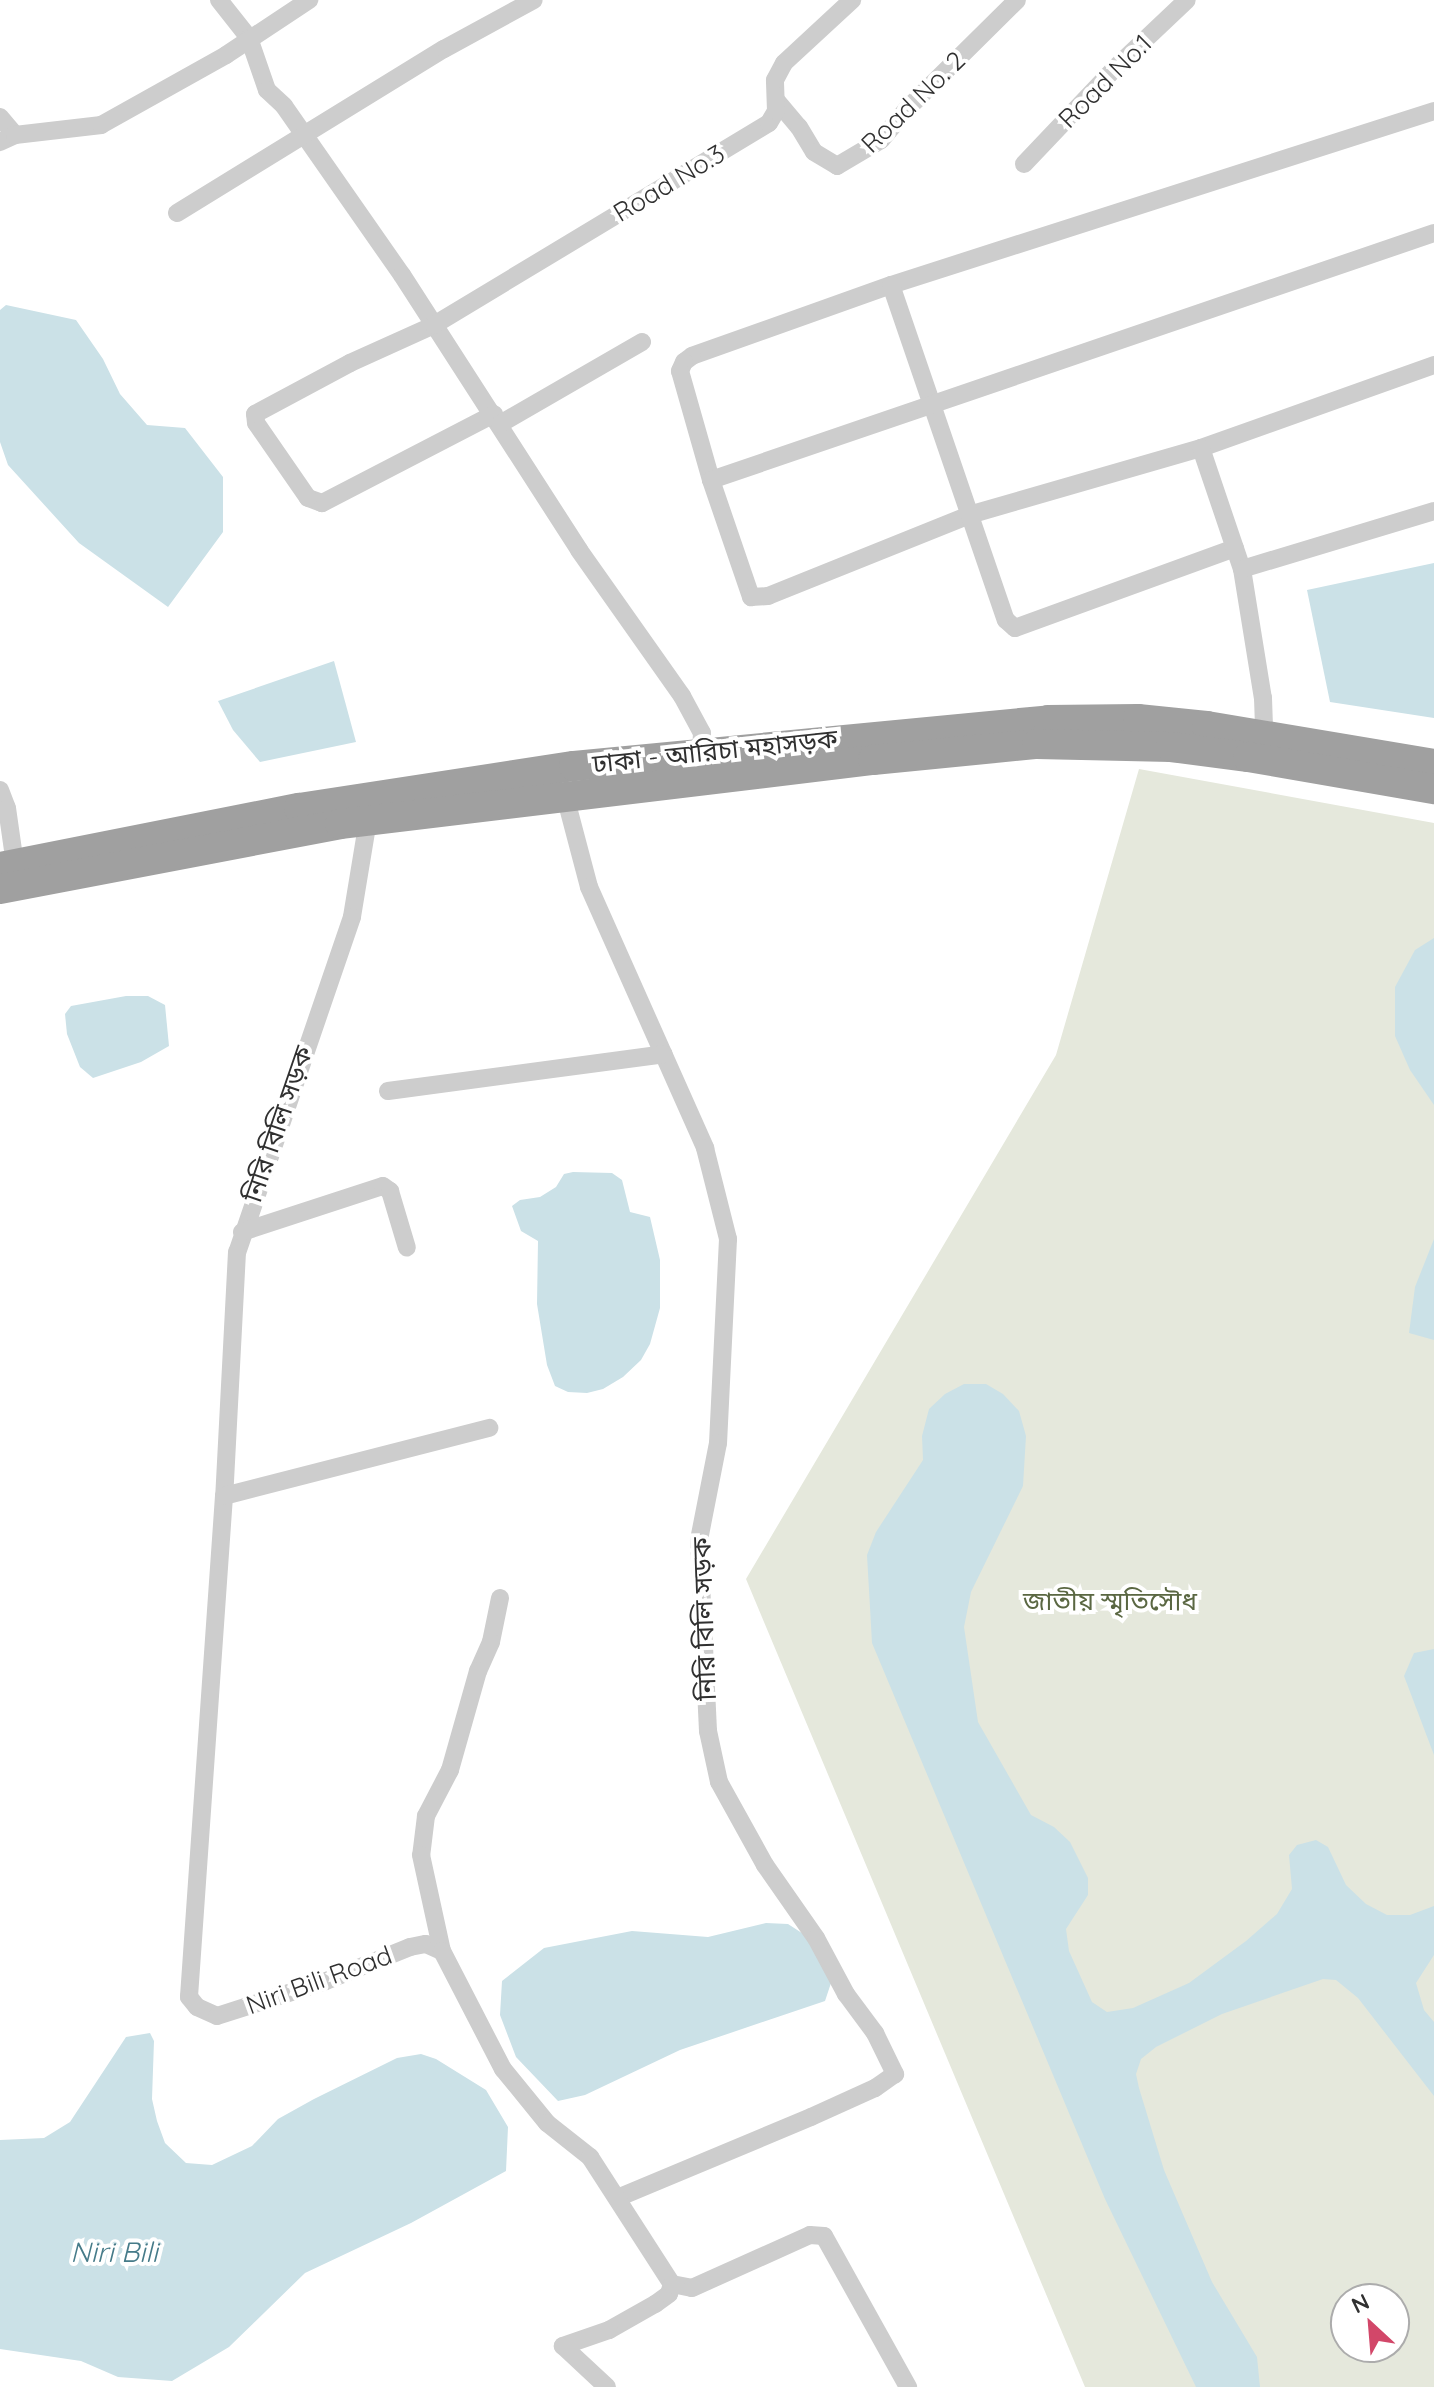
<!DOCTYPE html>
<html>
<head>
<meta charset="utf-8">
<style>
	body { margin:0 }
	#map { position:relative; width:1434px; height:2387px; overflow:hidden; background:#fff; font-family:Quicksand,"Noto Sans Bengali",sans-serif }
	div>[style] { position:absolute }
	.green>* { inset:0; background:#e5e8dc }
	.water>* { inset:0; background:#cbe1e7 }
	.minor>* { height:18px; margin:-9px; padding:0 9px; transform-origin:9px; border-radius:9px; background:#cdcdcd }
	.trunk>* { height:30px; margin:-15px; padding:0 15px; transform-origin:15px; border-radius:15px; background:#a0a0a0 }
	span { translate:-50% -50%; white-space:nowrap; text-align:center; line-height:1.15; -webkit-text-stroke:8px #fff; paint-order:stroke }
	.street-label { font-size:26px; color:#303030 }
	.park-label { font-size:26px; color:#5a6742 }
	.water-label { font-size:28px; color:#467b89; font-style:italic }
	.north { position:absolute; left:1330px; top:2283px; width:80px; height:80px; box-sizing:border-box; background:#fff; border:2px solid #acacac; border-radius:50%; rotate:334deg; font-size:22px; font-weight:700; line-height:32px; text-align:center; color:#303030 }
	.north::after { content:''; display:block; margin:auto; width:28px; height:36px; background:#d24769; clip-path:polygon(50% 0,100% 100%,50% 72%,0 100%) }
</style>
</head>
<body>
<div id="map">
	<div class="green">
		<i style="clip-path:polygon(evenodd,1139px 769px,1434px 823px,1434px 2387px,1085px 2387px,746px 1579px,1056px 1055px,1139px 769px,1346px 2299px,1394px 2299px,1394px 2347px,1346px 2347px,1346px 2299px)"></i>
	</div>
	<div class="water">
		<i style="clip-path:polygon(6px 305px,76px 320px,103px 359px,120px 394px,147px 425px,185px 428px,223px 477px,223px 532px,168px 607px,79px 543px,8px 465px,0 442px,0 310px)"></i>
		<i style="clip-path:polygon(1434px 563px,1434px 718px,1330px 702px,1307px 590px)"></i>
		<i style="clip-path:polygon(334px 661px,356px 742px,260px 762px,233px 730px,218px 701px)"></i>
		<i style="clip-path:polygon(1434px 938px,1434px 1105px,1410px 1070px,1395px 1036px,1395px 987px,1415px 950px)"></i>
		<i style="clip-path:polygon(126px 996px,148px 996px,165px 1005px,169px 1046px,141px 1062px,93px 1078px,80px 1067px,67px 1034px,65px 1014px,71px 1006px)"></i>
		<i style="clip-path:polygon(573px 1172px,612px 1173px,622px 1180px,630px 1212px,650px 1217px,660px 1260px,660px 1308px,650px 1344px,641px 1360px,623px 1377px,603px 1389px,587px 1393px,568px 1392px,555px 1386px,547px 1365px,537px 1304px,538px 1241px,521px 1231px,512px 1206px,520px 1200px,540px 1197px,556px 1187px,564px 1174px)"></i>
		<i style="clip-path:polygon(1434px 1239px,1434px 1340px,1409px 1333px,1415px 1287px)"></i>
		<i style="clip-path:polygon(964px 1384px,986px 1384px,1003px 1394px,1019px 1411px,1026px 1436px,1023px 1486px,971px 1592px,964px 1627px,978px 1722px,1031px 1815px,1054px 1827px,1070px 1842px,1088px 1878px,1088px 1895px,1066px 1929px,1069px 1951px,1092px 2002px,1107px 2012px,1133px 2008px,1189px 1983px,1246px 1941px,1277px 1914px,1292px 1889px,1289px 1855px,1297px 1845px,1316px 1840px,1328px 1847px,1346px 1885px,1366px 1904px,1387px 1915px,1410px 1915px,1434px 1906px,1434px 1955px,1416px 1983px,1424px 2010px,1434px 2022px,1434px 2096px,1358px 1998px,1336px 1980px,1323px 1979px,1222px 2014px,1156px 2047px,1141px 2059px,1136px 2074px,1139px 2088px,1164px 2170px,1212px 2282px,1257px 2357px,1260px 2387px,1196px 2387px,1105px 2199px,872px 1643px,867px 1555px,876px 1532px,923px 1460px,922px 1436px,929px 1409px,945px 1394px)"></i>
		<i style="clip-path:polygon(1434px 1649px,1434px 1755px,1404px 1676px,1414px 1653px)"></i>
		<i style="clip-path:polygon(766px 1923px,788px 1924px,808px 1937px,831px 1983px,825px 2001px,680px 2050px,585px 2095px,558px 2101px,516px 2057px,500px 2015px,502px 1981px,544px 1948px,632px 1931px,708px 1937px)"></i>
		<i style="clip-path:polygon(150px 2033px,154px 2041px,152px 2099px,157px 2121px,165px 2143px,186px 2163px,212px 2165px,252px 2146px,278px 2119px,314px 2099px,397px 2058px,421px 2054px,436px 2059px,486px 2090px,508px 2127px,506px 2171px,411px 2223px,305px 2273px,229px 2347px,172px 2381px,118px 2377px,81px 2361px,0 2349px,0 2140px,44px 2138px,70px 2122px,126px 2037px)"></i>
	</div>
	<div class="minor">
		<i style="left:219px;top:0;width:48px;rotate:51.7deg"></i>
		<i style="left:249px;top:38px;width:55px;rotate:70.9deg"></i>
		<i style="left:267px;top:90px;width:23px;rotate:43deg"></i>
		<i style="left:284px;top:106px;width:206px;rotate:55.1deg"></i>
		<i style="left:402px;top:275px;width:327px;rotate:57.2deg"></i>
		<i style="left:579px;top:550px;width:179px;rotate:54.8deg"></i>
		<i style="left:682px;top:696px;width:42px;rotate:61.6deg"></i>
		<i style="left:702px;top:733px;width:19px;rotate:93deg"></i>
		<i style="left:776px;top:100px;width:35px;rotate:50deg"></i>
		<i style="left:799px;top:127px;width:29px;rotate:59deg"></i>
		<i style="left:814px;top:152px;width:27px;rotate:31deg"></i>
		<i style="left:837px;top:166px;width:51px;rotate:-30.6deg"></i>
		<i style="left:881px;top:140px;width:39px;rotate:-50deg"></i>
		<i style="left:906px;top:110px;width:156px;rotate:-44.7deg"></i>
		<i style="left:1434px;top:111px;width:570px;rotate:162.23deg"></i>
		<i style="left:891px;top:285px;width:211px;rotate:160.4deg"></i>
		<i style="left:692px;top:356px;width:10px;rotate:143deg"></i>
		<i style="left:684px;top:362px;width:10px;rotate:114deg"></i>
		<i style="left:680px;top:371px;width:113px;rotate:74.1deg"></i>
		<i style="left:711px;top:480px;width:124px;rotate:71.1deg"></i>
		<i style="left:751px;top:597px;width:17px;rotate:-3deg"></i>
		<i style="left:768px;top:596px;width:217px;rotate:-21.9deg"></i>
		<i style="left:969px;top:515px;width:241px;rotate:-16.1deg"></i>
		<i style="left:1201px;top:448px;width:247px;rotate:-19.6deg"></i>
		<i style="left:0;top:117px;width:23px;rotate:50deg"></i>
		<i style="left:15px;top:135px;width:17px;rotate:155deg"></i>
		<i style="left:15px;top:135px;width:87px;rotate:-6.6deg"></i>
		<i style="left:101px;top:125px;width:143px;rotate:-29.2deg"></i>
		<i style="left:226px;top:55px;width:100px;rotate:-33.5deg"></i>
		<i style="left:1024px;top:164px;width:131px;rotate:-46.5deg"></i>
		<i style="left:1114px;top:69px;width:100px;rotate:-43.4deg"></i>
		<i style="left:177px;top:213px;width:313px;rotate:-31.6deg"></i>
		<i style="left:444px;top:49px;width:102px;rotate:-28.6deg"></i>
		<i style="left:891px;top:285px;width:354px;rotate:71.1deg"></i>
		<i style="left:1006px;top:620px;width:12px;rotate:42deg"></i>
		<i style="left:1015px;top:628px;width:234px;rotate:-20deg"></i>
		<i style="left:494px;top:414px;width:194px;rotate:152.6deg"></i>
		<i style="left:322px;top:503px;width:15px;rotate:-160deg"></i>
		<i style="left:308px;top:498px;width:91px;rotate:-124.7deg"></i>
		<i style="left:256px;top:423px;width:9px;rotate:-96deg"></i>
		<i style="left:255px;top:414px;width:108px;rotate:-28.2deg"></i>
		<i style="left:350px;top:363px;width:92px;rotate:-24.3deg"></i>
		<i style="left:434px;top:325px;width:391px;rotate:-31.1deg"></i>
		<i style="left:769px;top:123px;width:14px;rotate:-60deg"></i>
		<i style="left:776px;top:111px;width:31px;rotate:-92deg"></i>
		<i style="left:775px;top:80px;width:19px;rotate:-62deg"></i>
		<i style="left:784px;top:63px;width:93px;rotate:-42.8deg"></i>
		<i style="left:500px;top:424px;width:164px;rotate:-30deg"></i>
		<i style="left:1201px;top:448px;width:128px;rotate:71.3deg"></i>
		<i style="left:1242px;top:569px;width:131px;rotate:80.8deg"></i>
		<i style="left:1263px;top:698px;width:36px;rotate:88deg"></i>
		<i style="left:711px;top:480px;width:764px;rotate:-18.86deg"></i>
		<i style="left:1242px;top:569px;width:201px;rotate:-16.8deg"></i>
		<i style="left:0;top:790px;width:19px;rotate:69deg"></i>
		<i style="left:7px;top:808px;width:57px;rotate:81.9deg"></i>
		<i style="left:565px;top:796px;width:94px;rotate:75.2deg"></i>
		<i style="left:589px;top:887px;width:286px;rotate:66deg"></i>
		<i style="left:705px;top:1148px;width:94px;rotate:75.8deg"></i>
		<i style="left:728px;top:1239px;width:204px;rotate:92.8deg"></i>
		<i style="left:718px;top:1443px;width:99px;rotate:101.1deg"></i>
		<i style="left:699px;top:1540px;width:191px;rotate:87.3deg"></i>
		<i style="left:708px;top:1731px;width:52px;rotate:77.8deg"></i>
		<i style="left:719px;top:1782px;width:95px;rotate:61deg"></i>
		<i style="left:765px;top:1865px;width:89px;rotate:55.1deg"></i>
		<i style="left:816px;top:1938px;width:64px;rotate:61.8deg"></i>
		<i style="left:846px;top:1994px;width:49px;rotate:53.4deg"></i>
		<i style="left:875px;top:2033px;width:46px;rotate:64deg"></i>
		<i style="left:895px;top:2074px;width:24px;rotate:145deg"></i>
		<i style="left:875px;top:2088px;width:70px;rotate:155.6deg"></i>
		<i style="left:811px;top:2117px;width:210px;rotate:157.3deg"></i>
		<i style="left:368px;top:820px;width:98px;rotate:99.4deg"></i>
		<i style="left:352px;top:917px;width:354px;rotate:108.9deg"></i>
		<i style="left:237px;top:1252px;width:244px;rotate:93deg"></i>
		<i style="left:224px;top:1496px;width:502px;rotate:94deg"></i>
		<i style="left:189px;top:1997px;width:13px;rotate:51deg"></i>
		<i style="left:197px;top:2007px;width:22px;rotate:24deg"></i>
		<i style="left:217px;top:2016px;width:114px;rotate:-17.8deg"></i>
		<i style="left:326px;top:1981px;width:91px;rotate:-22deg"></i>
		<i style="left:410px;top:1947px;width:16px;rotate:-11deg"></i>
		<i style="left:426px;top:1944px;width:17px;rotate:24deg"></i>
		<i style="left:388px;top:1091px;width:278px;rotate:-7.6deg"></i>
		<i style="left:242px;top:1232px;width:148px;rotate:-18.1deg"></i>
		<i style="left:383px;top:1186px;width:9px;rotate:36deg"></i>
		<i style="left:390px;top:1191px;width:59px;rotate:73.4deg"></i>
		<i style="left:224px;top:1496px;width:274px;rotate:-14.4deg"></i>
		<i style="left:500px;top:1598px;width:45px;rotate:101.6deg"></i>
		<i style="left:491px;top:1642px;width:32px;rotate:114deg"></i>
		<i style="left:478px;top:1671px;width:103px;rotate:105.8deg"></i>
		<i style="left:450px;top:1770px;width:52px;rotate:117.6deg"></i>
		<i style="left:426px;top:1816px;width:39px;rotate:97deg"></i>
		<i style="left:421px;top:1855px;width:98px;rotate:77.7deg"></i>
		<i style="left:442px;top:1951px;width:133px;rotate:62.7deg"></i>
		<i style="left:503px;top:2069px;width:70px;rotate:50.8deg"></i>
		<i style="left:547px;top:2123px;width:55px;rotate:38.3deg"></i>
		<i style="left:590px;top:2157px;width:151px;rotate:57.2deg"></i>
		<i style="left:672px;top:2284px;width:10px;rotate:107deg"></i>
		<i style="left:669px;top:2294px;width:17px;rotate:144deg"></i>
		<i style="left:655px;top:2304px;width:53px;rotate:150.5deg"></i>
		<i style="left:609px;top:2330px;width:49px;rotate:160.8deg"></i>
		<i style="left:563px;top:2346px;width:60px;rotate:43deg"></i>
		<i style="left:672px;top:2284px;width:20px;rotate:11deg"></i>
		<i style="left:692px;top:2288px;width:129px;rotate:-24.2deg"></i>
		<i style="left:810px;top:2235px;width:14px;rotate:4deg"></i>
		<i style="left:824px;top:2236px;width:173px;rotate:60.9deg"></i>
	</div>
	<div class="trunk">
		<i style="left:0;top:867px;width:305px;rotate:-11.2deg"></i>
		<i style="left:299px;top:808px;width:278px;rotate:-8.7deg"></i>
		<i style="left:574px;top:766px;width:476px;rotate:-5.5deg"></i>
		<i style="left:1048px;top:720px;width:90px;rotate:-0.6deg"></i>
		<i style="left:1138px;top:719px;width:69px;rotate:5.8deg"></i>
		<i style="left:1207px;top:726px;width:230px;rotate:9.5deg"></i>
		<i style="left:0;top:889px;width:346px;rotate:-10.8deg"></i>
		<i style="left:340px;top:824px;width:537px;rotate:-6.85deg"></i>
		<i style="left:873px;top:760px;width:165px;rotate:-5.6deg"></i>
		<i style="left:1037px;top:744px;width:134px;rotate:1.3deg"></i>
		<i style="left:1171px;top:747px;width:78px;rotate:7.4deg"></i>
		<i style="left:1248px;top:757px;width:189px;rotate:9.8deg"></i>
	</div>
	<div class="street-label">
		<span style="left:1105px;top:81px;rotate:-45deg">Road No.1</span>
		<span style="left:913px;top:102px;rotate:-44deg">Road No. 2</span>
		<span style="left:669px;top:183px;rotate:-31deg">Road No.3</span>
		<span style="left:715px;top:751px;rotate:-6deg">ঢাকা - আরিচা মহাসড়ক</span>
		<span style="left:278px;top:1124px;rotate:-71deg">নিরি বিলি সড়ক</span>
		<span style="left:704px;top:1619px;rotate:-92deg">নিরি বিলি সড়ক</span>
		<span style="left:319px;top:1980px;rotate:-20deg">Niri Bili Road</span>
	</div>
	<div class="park-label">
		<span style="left:1110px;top:1601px">জাতীয় স্মৃতিসৌধ</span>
	</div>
	<div class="water-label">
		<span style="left:114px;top:2252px">Niri Bili</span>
	</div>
	<div class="north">N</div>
</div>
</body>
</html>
